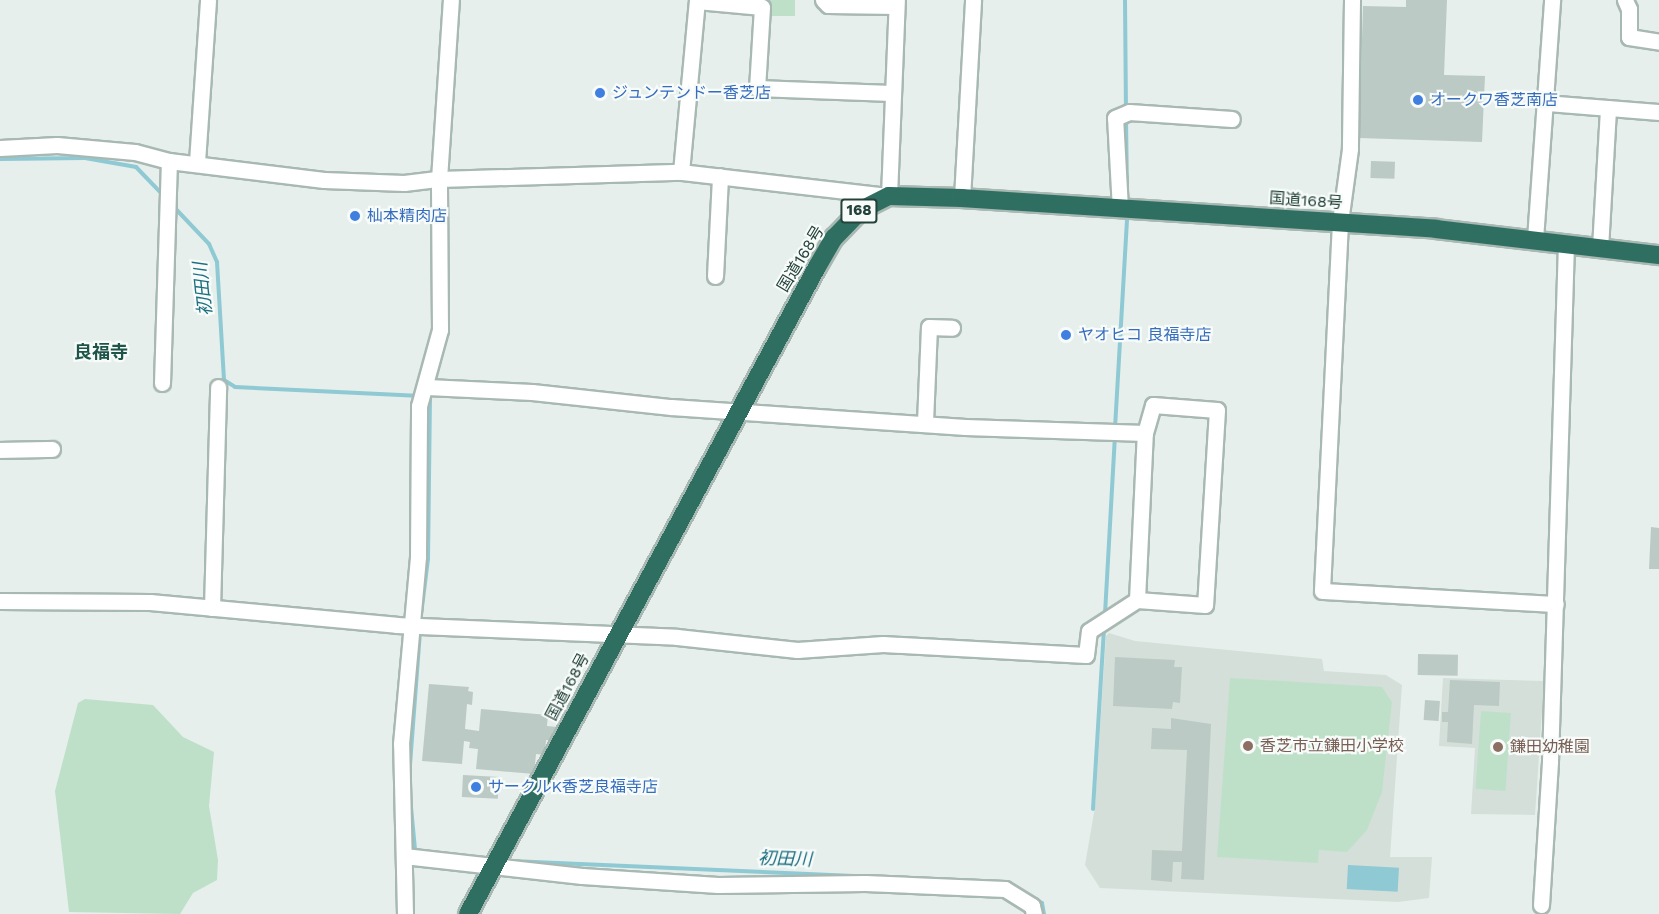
<!DOCTYPE html>
<html>
<head>
<meta charset="utf-8">
<style>
	body { margin:0 }
	#map { position:relative; width:1659px; height:914px; overflow:hidden; background:#e6efeb; font-family:"Work Sans","Noto Sans JP",sans-serif }
	div>[style] { position:absolute }
	.built>* { inset:0; background:#d4dfda }
	.green>* { inset:0; background:#bfe0c8; transform-origin:0 0 }
	.water>* { inset:0; background:#8ec9d4; transform-origin:0 0 }
	.stream>* { height:4px; margin:-2px; padding:0 2px; transform-origin:2px; border-radius:2px; background:#8ec9d4 }
	.building>* { inset:0; background:#bbcac4; transform-origin:0 0 }
	.roads { filter:drop-shadow(2px 0 #a8b8b2) drop-shadow(-2px 0 #a8b8b2) drop-shadow(0 2px #a8b8b2) drop-shadow(0 -2px #a8b8b2) }
	.street>* { height:15px; margin:-7.5px; padding:0 7.5px; transform-origin:7.5px; border-radius:7.5px; background:#fff }
	.highway>* { height:18px; margin:-9px; padding:0 9px; transform-origin:9px; border-radius:9px; background:#2f6f62 }
	.dots>* { width:16px; height:16px; translate:-50% -50%; box-sizing:border-box; border:3px solid #f7fbf9; border-radius:50% }
	span { translate:-50% -50%; white-space:nowrap; text-align:center; line-height:1.15; -webkit-text-stroke:4.5px #f7fbf9; paint-order:stroke }
	.shield-label span { padding:2px 4px; background:#f7fbf9; border:2px solid; border-radius:4px; -webkit-text-stroke-width:0 }
	.shield-label { font-size:15px; color:#24423a; font-weight:700 }
	.shop-label { font-size:16px; color:#366cbe }
	.left { translate:0 -50%; text-align:left }
	.street-label { font-size:16px; color:#24423a }
	.education-label { font-size:16px; color:#785e54 }
	.water-label { font-size:18px; color:#1c6f80; font-style:italic }
	.neighbourhood-label { font-size:18px; color:#1f5548; font-weight:700 }
</style>
</head>
<body>
<div id="map">
	<div class="built">
		<i style="clip-path:polygon(1109px 633px,1135px 641px,1322px 659px,1324px 671px,1386px 675px,1402px 685px,1390px 857px,1432px 857px,1429px 898px,1398px 902px,1100px 888px,1085px 865px,1095px 807px,1106px 636px)"></i>
		<i style="clip-path:polygon(1443px 678px,1544px 681px,1535px 815px,1471px 814px,1475px 748px,1439px 746px)"></i>
	</div>
	<div class="green">
		<i style="left:767px;top:0;width:28px;height:16px"></i>
		<i style="clip-path:polygon(1230px 678px,1382px 687px,1392px 702px,1382px 792px,1367px 830px,1347px 852px,1319px 850px,1318px 863px,1217px 857px)"></i>
		<i style="clip-path:polygon(85px 699px,153px 705px,183px 737px,214px 752px,209px 806px,218px 860px,217px 880px,193px 893px,180px 914px,69px 912px,55px 791px,78px 703px)"></i>
		<i style="left:1481px;top:711px;width:30px;height:78px;rotate:4deg"></i>
	</div>
	<div class="water">
		<i style="left:1348px;top:865px;width:51px;height:24px;rotate:3deg"></i>
	</div>
	<div class="stream">
		<i style="left:1125px;top:0;width:108px;rotate:89.5deg"></i>
		<i style="left:1126px;top:119px;width:71px;rotate:89.2deg"></i>
		<i style="left:0;top:159px;width:85px;rotate:-0.7deg"></i>
		<i style="left:85px;top:158px;width:52px;rotate:10deg"></i>
		<i style="left:136px;top:167px;width:39px;rotate:46deg"></i>
		<i style="left:172px;top:205px;width:54px;rotate:46.5deg"></i>
		<i style="left:209px;top:244px;width:20px;rotate:66deg"></i>
		<i style="left:217px;top:262px;width:118px;rotate:86.6deg"></i>
		<i style="left:224px;top:380px;width:13px;rotate:32deg"></i>
		<i style="left:235px;top:387px;width:181px;rotate:2.8deg"></i>
		<i style="left:1115px;top:428px;width:209px;rotate:-86.7deg"></i>
		<i style="left:1105px;top:614px;width:178px;rotate:-86.8deg"></i>
		<i style="left:420px;top:623px;width:64px;rotate:-82.9deg"></i>
		<i style="left:428px;top:559px;width:160px;rotate:-89.3deg"></i>
		<i style="left:409px;top:778px;width:148px;rotate:-85.7deg"></i>
		<i style="left:409px;top:786px;width:64px;rotate:84.6deg"></i>
		<i style="left:415px;top:850px;width:3px"></i>
		<i style="left:1093px;top:809px;width:181px;rotate:-86.5deg"></i>
		<i style="left:511px;top:861px;width:349px;rotate:2.5deg"></i>
		<i style="left:1034px;top:899px;width:9px;rotate:27deg"></i>
		<i style="left:1042px;top:903px;width:11px;rotate:80deg"></i>
	</div>
	<div class="building">
		<i style="clip-path:polygon(1406px 0,1447px 0,1444px 75px,1485px 76px,1482px 142px,1359px 138px,1363px 6px,1406px 7px)"></i>
		<i style="left:1371px;top:161px;width:24px;height:17px;rotate:2deg"></i>
		<i style="clip-path:polygon(1651px 527px,1659px 528px,1659px 569px,1649px 569px)"></i>
		<i style="left:1418px;top:654px;width:40px;height:21px;rotate:1deg"></i>
		<i style="clip-path:polygon(1115px 657px,1175px 660px,1174px 667px,1182px 667px,1180px 703px,1173px 702px,1172px 709px,1113px 706px)"></i>
		<i style="clip-path:polygon(1450px 680px,1500px 682px,1499px 706px,1474px 705px,1472px 744px,1447px 742px,1448px 722px,1442px 722px,1442px 712px,1448px 712px)"></i>
		<i style="clip-path:polygon(429px 684px,469px 687px,468px 691px,473px 692px,472px 705px,467px 704px,465px 729px,479px 731px,481px 709px,548px 715px,547px 726px,557px 727px,557px 733px,554px 741px,546px 740px,545px 755px,536px 754px,534px 774px,476px 769px,478px 749px,469px 748px,470px 742px,464px 741px,462px 764px,422px 761px)"></i>
		<i style="left:1425px;top:700px;width:15px;height:20px;rotate:4deg"></i>
		<i style="clip-path:polygon(1171px 718px,1211px 724px,1204px 880px,1181px 879px,1182px 862px,1173px 862px,1172px 882px,1151px 880px,1152px 850px,1182px 851px,1187px 750px,1151px 749px,1152px 728px,1171px 729px)"></i>
		<i style="left:463px;top:775px;width:36px;height:22px;rotate:3deg"></i>
	</div>
	<div class="roads">
		<div class="street">
			<i style="left:823px;top:0;width:7px;rotate:45deg"></i>
			<i style="left:828px;top:5px;width:68px;rotate:0.8deg"></i>
			<i style="left:1352px;top:0;width:149px;rotate:90.8deg"></i>
			<i style="left:1350px;top:149px;width:74px;rotate:97.8deg"></i>
			<i style="left:1340px;top:222px;width:369px;rotate:92.8deg"></i>
			<i style="left:1322px;top:591px;width:234px;rotate:3.2deg"></i>
			<i style="left:1625px;top:0;width:10px;rotate:66deg"></i>
			<i style="left:1629px;top:9px;width:28px;rotate:90deg"></i>
			<i style="left:1629px;top:37px;width:30px;rotate:9deg"></i>
			<i style="left:1546px;top:103px;width:113px;rotate:4.6deg"></i>
			<i style="left:0;top:148px;width:57px;rotate:-3deg"></i>
			<i style="left:57px;top:145px;width:78px;rotate:5.1deg"></i>
			<i style="left:135px;top:152px;width:35px;rotate:15deg"></i>
			<i style="left:169px;top:161px;width:156px;rotate:7deg"></i>
			<i style="left:324px;top:180px;width:80px;rotate:2.1deg"></i>
			<i style="left:404px;top:183px;width:35px;rotate:-7deg"></i>
			<i style="left:439px;top:179px;width:242px;rotate:-1.7deg"></i>
			<i style="left:681px;top:172px;width:209px;rotate:6.6deg"></i>
			<i style="left:889px;top:196px;width:196px;rotate:-87.7deg"></i>
			<i style="left:197px;top:162px;width:162px;rotate:-86.1deg"></i>
			<i style="left:681px;top:172px;width:172px;rotate:-84.7deg"></i>
			<i style="left:697px;top:1px;width:65px;rotate:5.3deg"></i>
			<i style="left:762px;top:7px;width:81px;rotate:93.5deg"></i>
			<i style="left:757px;top:88px;width:134px;rotate:2.1deg"></i>
			<i style="left:962px;top:198px;width:198px;rotate:-86.8deg"></i>
			<i style="left:1120px;top:209px;width:91px;rotate:-93.1deg"></i>
			<i style="left:1115px;top:118px;width:15px;rotate:-23deg"></i>
			<i style="left:1129px;top:112px;width:103px;rotate:3.9deg"></i>
			<i style="left:1535px;top:239px;width:240px;rotate:-85.9deg"></i>
			<i style="left:1600px;top:248px;width:140px;rotate:-86.7deg"></i>
			<i style="left:715px;top:276px;width:100px;rotate:-87.1deg"></i>
			<i style="left:162px;top:383px;width:222px;rotate:-88.2deg"></i>
			<i style="left:427px;top:387px;width:105px;rotate:2.7deg"></i>
			<i style="left:532px;top:392px;width:140px;rotate:6.2deg"></i>
			<i style="left:671px;top:407px;width:295px;rotate:3.9deg"></i>
			<i style="left:965px;top:427px;width:180px;rotate:1.9deg"></i>
			<i style="left:925px;top:422px;width:95px;rotate:-87.6deg"></i>
			<i style="left:929px;top:327px;width:23px;rotate:2deg"></i>
			<i style="left:0;top:450px;width:52px;rotate:-1.1deg"></i>
			<i style="left:0;top:601px;width:150px;rotate:0.4deg"></i>
			<i style="left:150px;top:602px;width:247px;rotate:5.3deg"></i>
			<i style="left:396px;top:625px;width:281px;rotate:2.4deg"></i>
			<i style="left:677px;top:637px;width:121px;rotate:6.2deg"></i>
			<i style="left:797px;top:650px;width:86px;rotate:-4deg"></i>
			<i style="left:883px;top:644px;width:203px;rotate:3.1deg"></i>
			<i style="left:1086px;top:655px;width:24px;rotate:-83deg"></i>
			<i style="left:1089px;top:631px;width:57px;rotate:-32.9deg"></i>
			<i style="left:1137px;top:600px;width:167px;rotate:-87.3deg"></i>
			<i style="left:1145px;top:433px;width:29px;rotate:-74deg"></i>
			<i style="left:1153px;top:405px;width:64px;rotate:4.5deg"></i>
			<i style="left:1217px;top:410px;width:195px;rotate:93.5deg"></i>
			<i style="left:1205px;top:605px;width:68px;rotate:-175.8deg"></i>
			<i style="left:212px;top:608px;width:221px;rotate:-88.4deg"></i>
			<i style="left:404px;top:856px;width:179px;rotate:6.4deg"></i>
			<i style="left:582px;top:876px;width:136px;rotate:3.8deg"></i>
			<i style="left:718px;top:885px;width:147px;rotate:-0.8deg"></i>
			<i style="left:865px;top:883px;width:140px;rotate:2.5deg"></i>
			<i style="left:1005px;top:889px;width:32px;rotate:32deg"></i>
			<i style="left:1032px;top:906px;width:8px;rotate:76deg"></i>
			<i style="left:1541px;top:905px;width:144px;rotate:-86.4deg"></i>
			<i style="left:1550px;top:761px;width:518px;rotate:-88.23deg"></i>
			<i style="left:405px;top:914px;width:170px;rotate:-91.3deg"></i>
			<i style="left:401px;top:744px;width:189px;rotate:-84.8deg"></i>
			<i style="left:418px;top:556px;width:150px;rotate:-89.6deg"></i>
			<i style="left:419px;top:406px;width:79px;rotate:-74.6deg"></i>
			<i style="left:440px;top:330px;width:151px;rotate:-90.4deg"></i>
			<i style="left:439px;top:179px;width:179px;rotate:-86.2deg"></i>
		</div>
		<div class="highway">
			<i style="left:468px;top:914px;width:735px;rotate:-61.66deg"></i>
			<i style="left:817px;top:267px;width:34px;rotate:-60deg"></i>
			<i style="left:834px;top:238px;width:39px;rotate:-46deg"></i>
			<i style="left:861px;top:210px;width:31px;rotate:-27deg"></i>
			<i style="left:889px;top:196px;width:73px;rotate:1.6deg"></i>
			<i style="left:962px;top:198px;width:475px;rotate:3.7deg"></i>
			<i style="left:1436px;top:229px;width:225px;rotate:6.7deg"></i>
		</div>
	</div>
	<div class="dots">
		<i style="left:600px;top:93px;background:#3f7fe0"></i>
		<i style="left:1418px;top:100px;background:#3f7fe0"></i>
		<i style="left:355px;top:216px;background:#3f7fe0"></i>
		<i style="left:1066px;top:335px;background:#3f7fe0"></i>
		<i style="left:1248px;top:746px;background:#8d6e63"></i>
		<i style="left:1498px;top:747px;background:#8d6e63"></i>
		<i style="left:476px;top:787px;background:#3f7fe0"></i>
	</div>
	<div class="shield-label">
		<span style="left:859px;top:211px">168</span>
	</div>
	<div class="shop-label">
		<span class="left" style="left:612px;top:93px">ジュンテンドー香芝店</span>
		<span class="left" style="left:1430px;top:100px">オークワ香芝南店</span>
		<span class="left" style="left:367px;top:216px">杣本精肉店</span>
		<span class="left" style="left:1078px;top:335px">ヤオヒコ 良福寺店</span>
		<span class="left" style="left:488px;top:787px">サークルK香芝良福寺店</span>
	</div>
	<div class="street-label">
		<span style="left:1306px;top:201px;rotate:4deg">国道168号</span>
		<span style="left:801px;top:259px;rotate:-59deg">国道168号</span>
		<span style="left:568px;top:687px;rotate:-62deg">国道168号</span>
	</div>
	<div class="education-label">
		<span class="left" style="left:1260px;top:746px">香芝市立鎌田小学校</span>
		<span class="left" style="left:1510px;top:747px">鎌田幼稚園</span>
	</div>
	<div class="water-label">
		<span style="left:203px;top:289px;rotate:-96deg">初田川</span>
		<span style="left:785px;top:859px;rotate:2deg">初田川</span>
	</div>
	<div class="neighbourhood-label">
		<span style="left:101px;top:352px">良福寺</span>
	</div>
</div>
</body>
</html>
